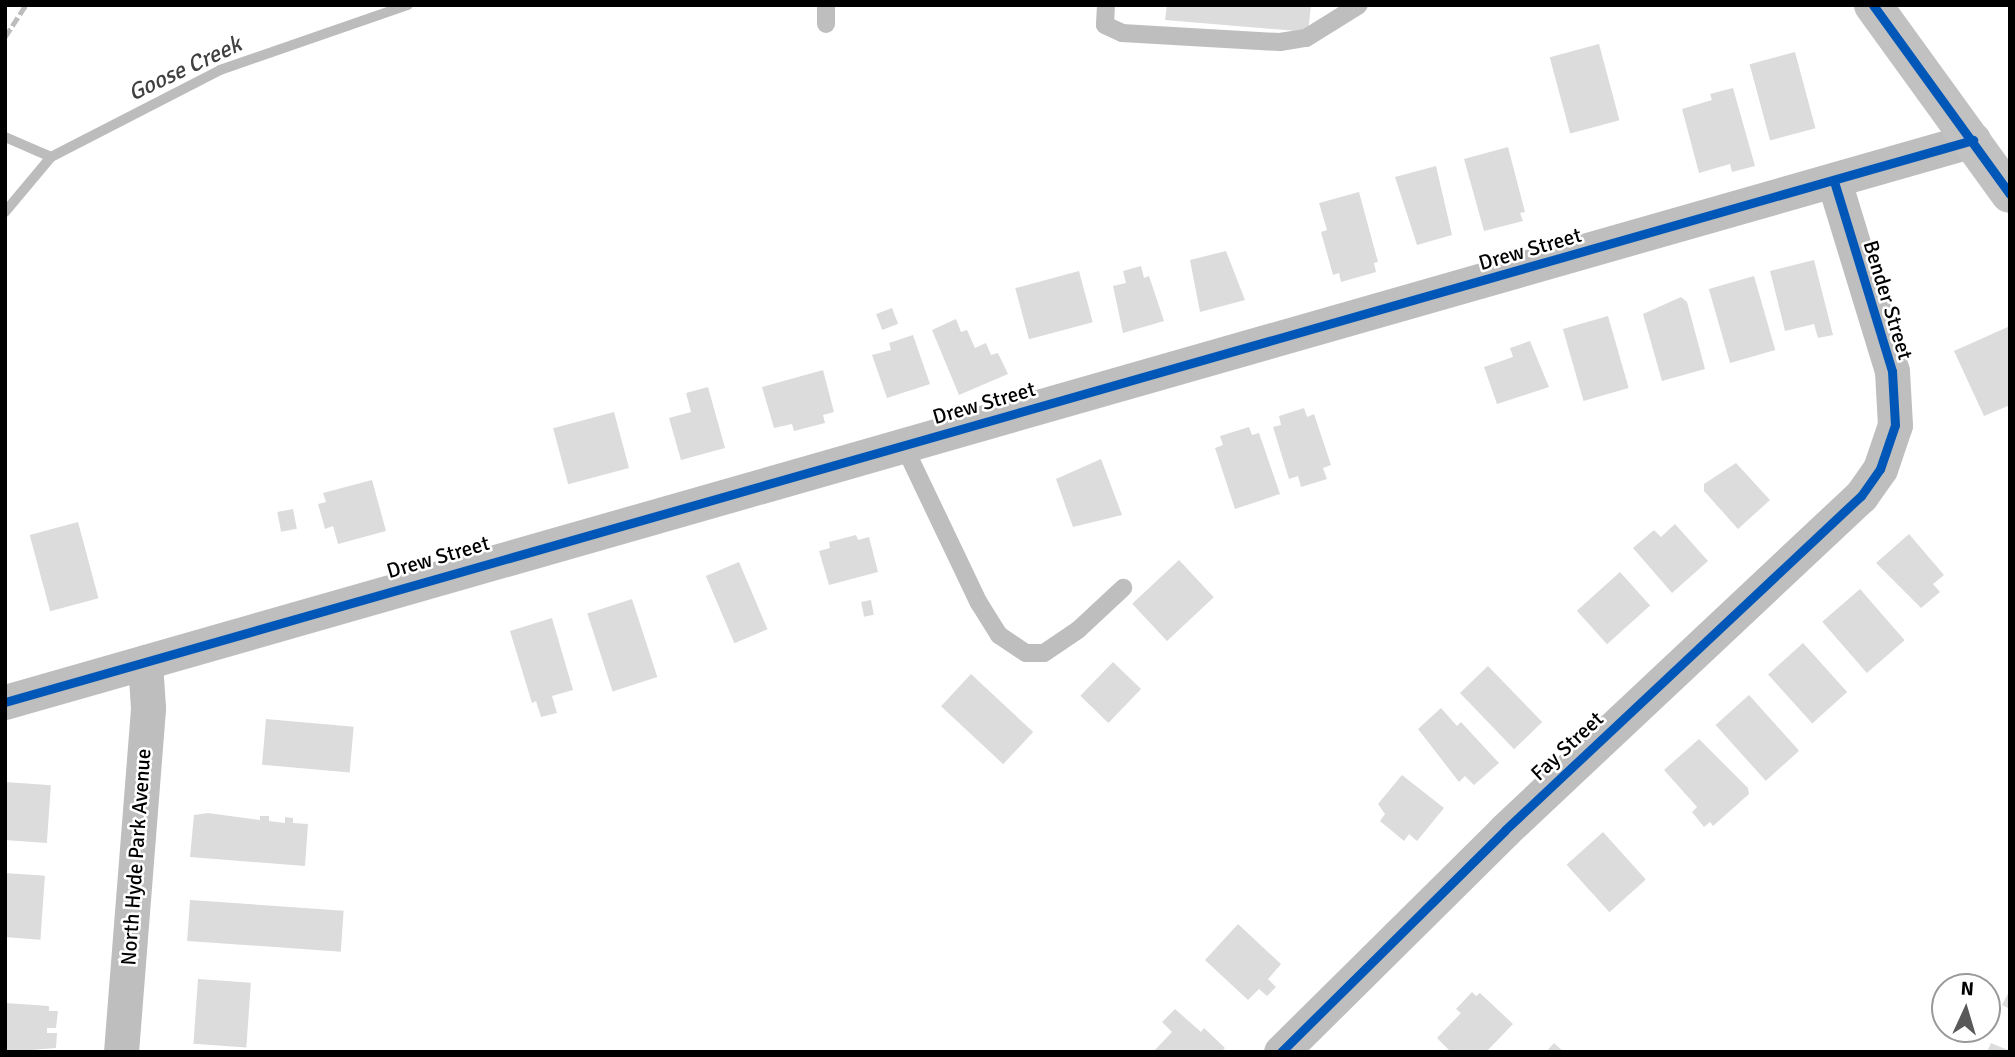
<!DOCTYPE html>
<html>
<head>
<meta charset="utf-8">
<style>
	body { margin:0 }
	#map { position:relative; width:2015px; height:1057px; overflow:hidden; background:#fff; font-family:Signika,sans-serif }
	div>[style] { position:absolute }
	.stream>* { height:10px; margin:-5px; padding:0 5px; transform-origin:5px; border-radius:5px; background:#bcbcbc }
	.building>* { inset:0; background:#dcdcdc; transform-origin:0 0 }
	.lane>* { height:18px; margin:-9px; padding:0 9px; transform-origin:9px; border-radius:9px; background:#bebebe }
	.street>* { height:35px; margin:-17.5px; padding:0 17.5px; transform-origin:17.5px; border-radius:17.5px; background:#bebebe }
	.secondary>* { height:38px; margin:-19px; padding:0 19px; transform-origin:19px; border-radius:19px; background:#c1c1c1 }
	.rail>* { height:5px; margin-top:-2.5px; transform-origin:0; background:repeating-linear-gradient(90deg,#bdbdbd 0 10px,transparent 0 13.5px) }
	.cycleway>* { height:9px; margin:-4.5px; padding:0 4.5px; transform-origin:4.5px; border-radius:4.5px; background:#0057b8 }
	span { translate:-50% -50%; white-space:nowrap; text-align:center; line-height:1.15; -webkit-text-stroke:5px #fff; paint-order:stroke }
	.street-label { font-size:21px; color:#000 }
	.water-label { font-size:23px; color:#404040; font-style:italic }
	.frame { position:absolute; inset:0; border:7px solid #000; pointer-events:none }
	.north { position:absolute; left:1931px; top:973px; width:70px; height:70px; box-sizing:border-box; background:#fff; border:2px solid #999; border-radius:50%; rotate:4deg; font-size:19px; font-weight:700; line-height:28px; text-align:center; color:#000 }
	.north::after { content:''; display:block; margin:auto; width:24px; height:32px; background:#595959; clip-path:polygon(50% 0,100% 100%,50% 72%,0 100%) }
</style>
</head>
<body>
<div id="map">
	<div class="stream">
		<i style="left:5px;top:137px;width:50px;rotate:23.5deg"></i>
		<i style="left:5px;top:212px;width:72px;rotate:-50.1deg"></i>
		<i style="left:51px;top:157px;width:190px;rotate:-27.2deg"></i>
		<i style="left:220px;top:70px;width:199px;rotate:-19.1deg"></i>
	</div>
	<div class="building">
		<i style="clip-path:polygon(1167px 5px,1311px 5px,1308px 32px,1165px 20px)"></i>
		<i style="left:1599px;top:44px;width:79px;height:51px;rotate:75deg"></i>
		<i style="left:1795px;top:52px;width:79px;height:47px;rotate:75deg"></i>
		<i style="clip-path:polygon(1733px 88px,1755px 166px,1732px 172px,1730px 164px,1699px 173px,1682px 109px,1712px 100px,1710px 94px)"></i>
		<i style="clip-path:polygon(1508px 147px,1525px 212px,1520px 213px,1523px 221px,1484px 231px,1464px 159px)"></i>
		<i style="clip-path:polygon(1436px 166px,1452px 235px,1417px 245px,1395px 177px)"></i>
		<i style="clip-path:polygon(1359px 192px,1378px 262px,1374px 263px,1376px 272px,1341px 282px,1339px 273px,1333px 275px,1321px 232px,1327px 230px,1319px 203px)"></i>
		<i style="clip-path:polygon(1226px 251px,1245px 300px,1200px 312px,1190px 260px)"></i>
		<i style="clip-path:polygon(1814px 260px,1833px 335px,1818px 338px,1814px 324px,1785px 331px,1770px 271px)"></i>
		<i style="clip-path:polygon(1141px 266px,1144px 278px,1149px 276px,1164px 321px,1123px 333px,1113px 286px,1126px 283px,1123px 271px)"></i>
		<i style="left:1079px;top:271px;width:53px;height:66px;rotate:75deg"></i>
		<i style="left:1754px;top:276px;width:77px;height:47px;rotate:74deg"></i>
		<i style="clip-path:polygon(1681px 297px,1687px 302px,1705px 369px,1662px 381px,1643px 314px)"></i>
		<i style="left:892px;top:308px;width:17px;height:17px;rotate:69deg"></i>
		<i style="left:1608px;top:316px;width:75px;height:47px;rotate:74deg"></i>
		<i style="clip-path:polygon(956px 319px,961px 332px,967px 330px,975px 348px,986px 343px,991px 355px,998px 353px,1008px 374px,959px 395px,932px 330px)"></i>
		<i style="clip-path:polygon(2010px 326px,2010px 405px,1984px 416px,1954px 351px)"></i>
		<i style="clip-path:polygon(913px 335px,930px 384px,887px 398px,872px 355px,891px 350px,889px 343px)"></i>
		<i style="clip-path:polygon(1530px 341px,1549px 387px,1497px 404px,1484px 367px,1513px 357px,1510px 348px)"></i>
		<i style="clip-path:polygon(823px 370px,834px 412px,823px 415px,825px 423px,794px 431px,792px 424px,774px 428px,762px 387px)"></i>
		<i style="clip-path:polygon(708px 387px,725px 448px,681px 460px,669px 418px,691px 412px,686px 393px)"></i>
		<i style="clip-path:polygon(1304px 408px,1307px 417px,1314px 414px,1331px 465px,1323px 468px,1327px 479px,1301px 487px,1298px 476px,1289px 479px,1273px 427px,1281px 425px,1279px 416px)"></i>
		<i style="left:614px;top:412px;width:58px;height:63px;rotate:75deg"></i>
		<i style="clip-path:polygon(1249px 427px,1252px 435px,1259px 433px,1280px 494px,1235px 509px,1215px 448px,1223px 445px,1220px 436px)"></i>
		<i style="clip-path:polygon(1101px 459px,1122px 515px,1073px 527px,1056px 479px)"></i>
		<i style="clip-path:polygon(1736px 463px,1770px 500px,1738px 529px,1704px 491px,1704px 484px)"></i>
		<i style="clip-path:polygon(372px 480px,386px 531px,338px 544px,333px 526px,325px 529px,318px 504px,326px 502px,323px 493px)"></i>
		<i style="left:293px;top:509px;width:20px;height:16px;rotate:79deg"></i>
		<i style="left:78px;top:522px;width:79px;height:50px;rotate:75deg"></i>
		<i style="clip-path:polygon(1675px 524px,1708px 561px,1672px 593px,1633px 548px,1654px 530px,1661px 537px)"></i>
		<i style="clip-path:polygon(1909px 534px,1944px 575px,1933px 584px,1940px 592px,1921px 608px,1876px 563px)"></i>
		<i style="clip-path:polygon(856px 535px,858px 540px,869px 537px,878px 572px,829px 585px,819px 551px,830px 548px,829px 542px)"></i>
		<i style="left:1179px;top:560px;width:51px;height:64px;rotate:47deg"></i>
		<i style="left:739px;top:562px;width:73px;height:36px;rotate:67deg"></i>
		<i style="left:1620px;top:572px;width:45px;height:58px;rotate:48deg"></i>
		<i style="left:1860px;top:589px;width:68px;height:50px;rotate:49deg"></i>
		<i style="left:632px;top:599px;width:82px;height:47px;rotate:72deg"></i>
		<i style="left:871px;top:600px;width:15px;height:10px;rotate:79deg"></i>
		<i style="clip-path:polygon(552px 618px,573px 690px,552px 696px,557px 713px,541px 717px,536px 701px,532px 703px,510px 631px)"></i>
		<i style="left:1803px;top:643px;width:66px;height:47px;rotate:48deg"></i>
		<i style="left:1113px;top:662px;width:39px;height:47px;rotate:44deg"></i>
		<i style="left:1488px;top:666px;width:78px;height:39px;rotate:46deg"></i>
		<i style="left:971px;top:674px;width:85px;height:44px;rotate:43deg"></i>
		<i style="left:1749px;top:695px;width:75px;height:45px;rotate:48deg"></i>
		<i style="clip-path:polygon(1441px 708px,1457px 726px,1461px 722px,1499px 763px,1474px 785px,1465px 776px,1459px 782px,1418px 729px)"></i>
		<i style="left:266px;top:719px;width:88px;height:46px;rotate:5deg"></i>
		<i style="clip-path:polygon(1699px 739px,1748px 788px,1749px 794px,1713px 826px,1710px 822px,1704px 827px,1692px 812px,1697px 807px,1664px 770px)"></i>
		<i style="clip-path:polygon(1402px 775px,1444px 808px,1417px 841px,1409px 834px,1404px 841px,1380px 821px,1385px 814px,1378px 804px)"></i>
		<i style="left:5px;top:782px;width:46px;height:58px;rotate:4deg"></i>
		<i style="clip-path:polygon(208px 813px,260px 820px,260px 816px,269px 816px,269px 821px,285px 823px,285px 817px,293px 818px,293px 823px,308px 824px,305px 866px,190px 857px,194px 815px)"></i>
		<i style="left:1603px;top:832px;width:64px;height:49px;rotate:48deg"></i>
		<i style="left:5px;top:873px;width:40px;height:64px;rotate:4deg"></i>
		<i style="left:190px;top:900px;width:154px;height:41px;rotate:4deg"></i>
		<i style="clip-path:polygon(1238px 924px,1281px 964px,1268px 979px,1276px 987px,1267px 996px,1259px 989px,1248px 1000px,1205px 960px)"></i>
		<i style="left:198px;top:979px;width:53px;height:65px;rotate:4deg"></i>
		<i style="clip-path:polygon(2010px 990px,2010px 1009px,2002px 1005px)"></i>
		<i style="clip-path:polygon(1472px 992px,1476px 996px,1480px 993px,1513px 1024px,1486px 1052px,1451px 1052px,1437px 1038px,1461px 1013px,1456px 1009px)"></i>
		<i style="clip-path:polygon(5px 1003px,49px 1006px,49px 1011px,58px 1011px,56px 1028px,47px 1028px,47px 1033px,57px 1033px,56px 1048px,5px 1052px)"></i>
		<i style="clip-path:polygon(1175px 1009px,1201px 1032px,1204px 1028px,1225px 1048px,1221px 1052px,1153px 1052px,1172px 1032px,1162px 1022px)"></i>
		<i style="clip-path:polygon(1554px 1043px,1564px 1052px,1546px 1052px)"></i>
		<i style="clip-path:polygon(1991px 1043px,2010px 1051px,2010px 1052px,1987px 1052px)"></i>
	</div>
	<div class="lane">
		<i style="left:826px;top:5px;width:19px;rotate:90deg"></i>
		<i style="left:1106px;top:5px;width:20px;rotate:93deg"></i>
		<i style="left:1105px;top:25px;width:19px;rotate:25deg"></i>
		<i style="left:1122px;top:33px;width:158px;rotate:3.3deg"></i>
		<i style="left:1280px;top:42px;width:26px;rotate:-9deg"></i>
		<i style="left:1306px;top:38px;width:62px;rotate:-31.9deg"></i>
		<i style="left:903px;top:444px;width:176px;rotate:64.5deg"></i>
		<i style="left:979px;top:603px;width:38px;rotate:58deg"></i>
		<i style="left:999px;top:635px;width:32px;rotate:34deg"></i>
		<i style="left:1026px;top:653px;width:18px"></i>
		<i style="left:1044px;top:653px;width:41px;rotate:-34.1deg"></i>
		<i style="left:1078px;top:630px;width:62px;rotate:-43deg"></i>
	</div>
	<div class="street">
		<i style="left:5px;top:702px;width:2047px;rotate:-15.94deg"></i>
		<i style="left:121px;top:1052px;width:345px;rotate:-85.5deg"></i>
		<i style="left:148px;top:708px;width:46px;rotate:-93.7deg"></i>
		<i style="left:1281px;top:1052px;width:315px;rotate:-44.7deg"></i>
		<i style="left:1505px;top:830px;width:488px;rotate:-43.2deg"></i>
		<i style="left:1861px;top:496px;width:33px;rotate:-55deg"></i>
		<i style="left:1880px;top:469px;width:46px;rotate:-71.2deg"></i>
		<i style="left:1895px;top:425px;width:54px;rotate:-93.2deg"></i>
		<i style="left:1892px;top:371px;width:199px;rotate:-107deg"></i>
	</div>
	<div class="secondary">
		<i style="left:1873px;top:5px;width:233px;rotate:54.1deg"></i>
	</div>
	<div class="rail">
		<i style="left:5px;top:37px;width:38px;rotate:-57deg"></i>
	</div>
	<div class="cycleway">
		<i style="left:1873px;top:5px;width:233px;rotate:54.1deg"></i>
		<i style="left:5px;top:702px;width:2047px;rotate:-15.94deg"></i>
		<i style="left:1281px;top:1052px;width:315px;rotate:-44.7deg"></i>
		<i style="left:1505px;top:830px;width:488px;rotate:-43.2deg"></i>
		<i style="left:1861px;top:496px;width:33px;rotate:-55deg"></i>
		<i style="left:1880px;top:469px;width:46px;rotate:-71.2deg"></i>
		<i style="left:1895px;top:425px;width:54px;rotate:-93.2deg"></i>
		<i style="left:1892px;top:371px;width:199px;rotate:-107deg"></i>
	</div>
	<div class="street-label">
		<span style="left:1530px;top:249px;rotate:-16deg">Drew Street</span>
		<span style="left:1888px;top:300px;rotate:73deg">Bender Street</span>
		<span style="left:984px;top:403px;rotate:-16deg">Drew Street</span>
		<span style="left:438px;top:557px;rotate:-16deg">Drew Street</span>
		<span style="left:1567px;top:746px;rotate:-43deg">Fay Street</span>
		<span style="left:136px;top:857px;rotate:-86deg">North Hyde Park Avenue</span>
	</div>
	<div class="water-label">
		<span style="left:185px;top:69px;rotate:-25deg">Goose Creek</span>
	</div>
	<div class="frame"></div>
	<div class="north">N</div>
</div>
</body>
</html>
